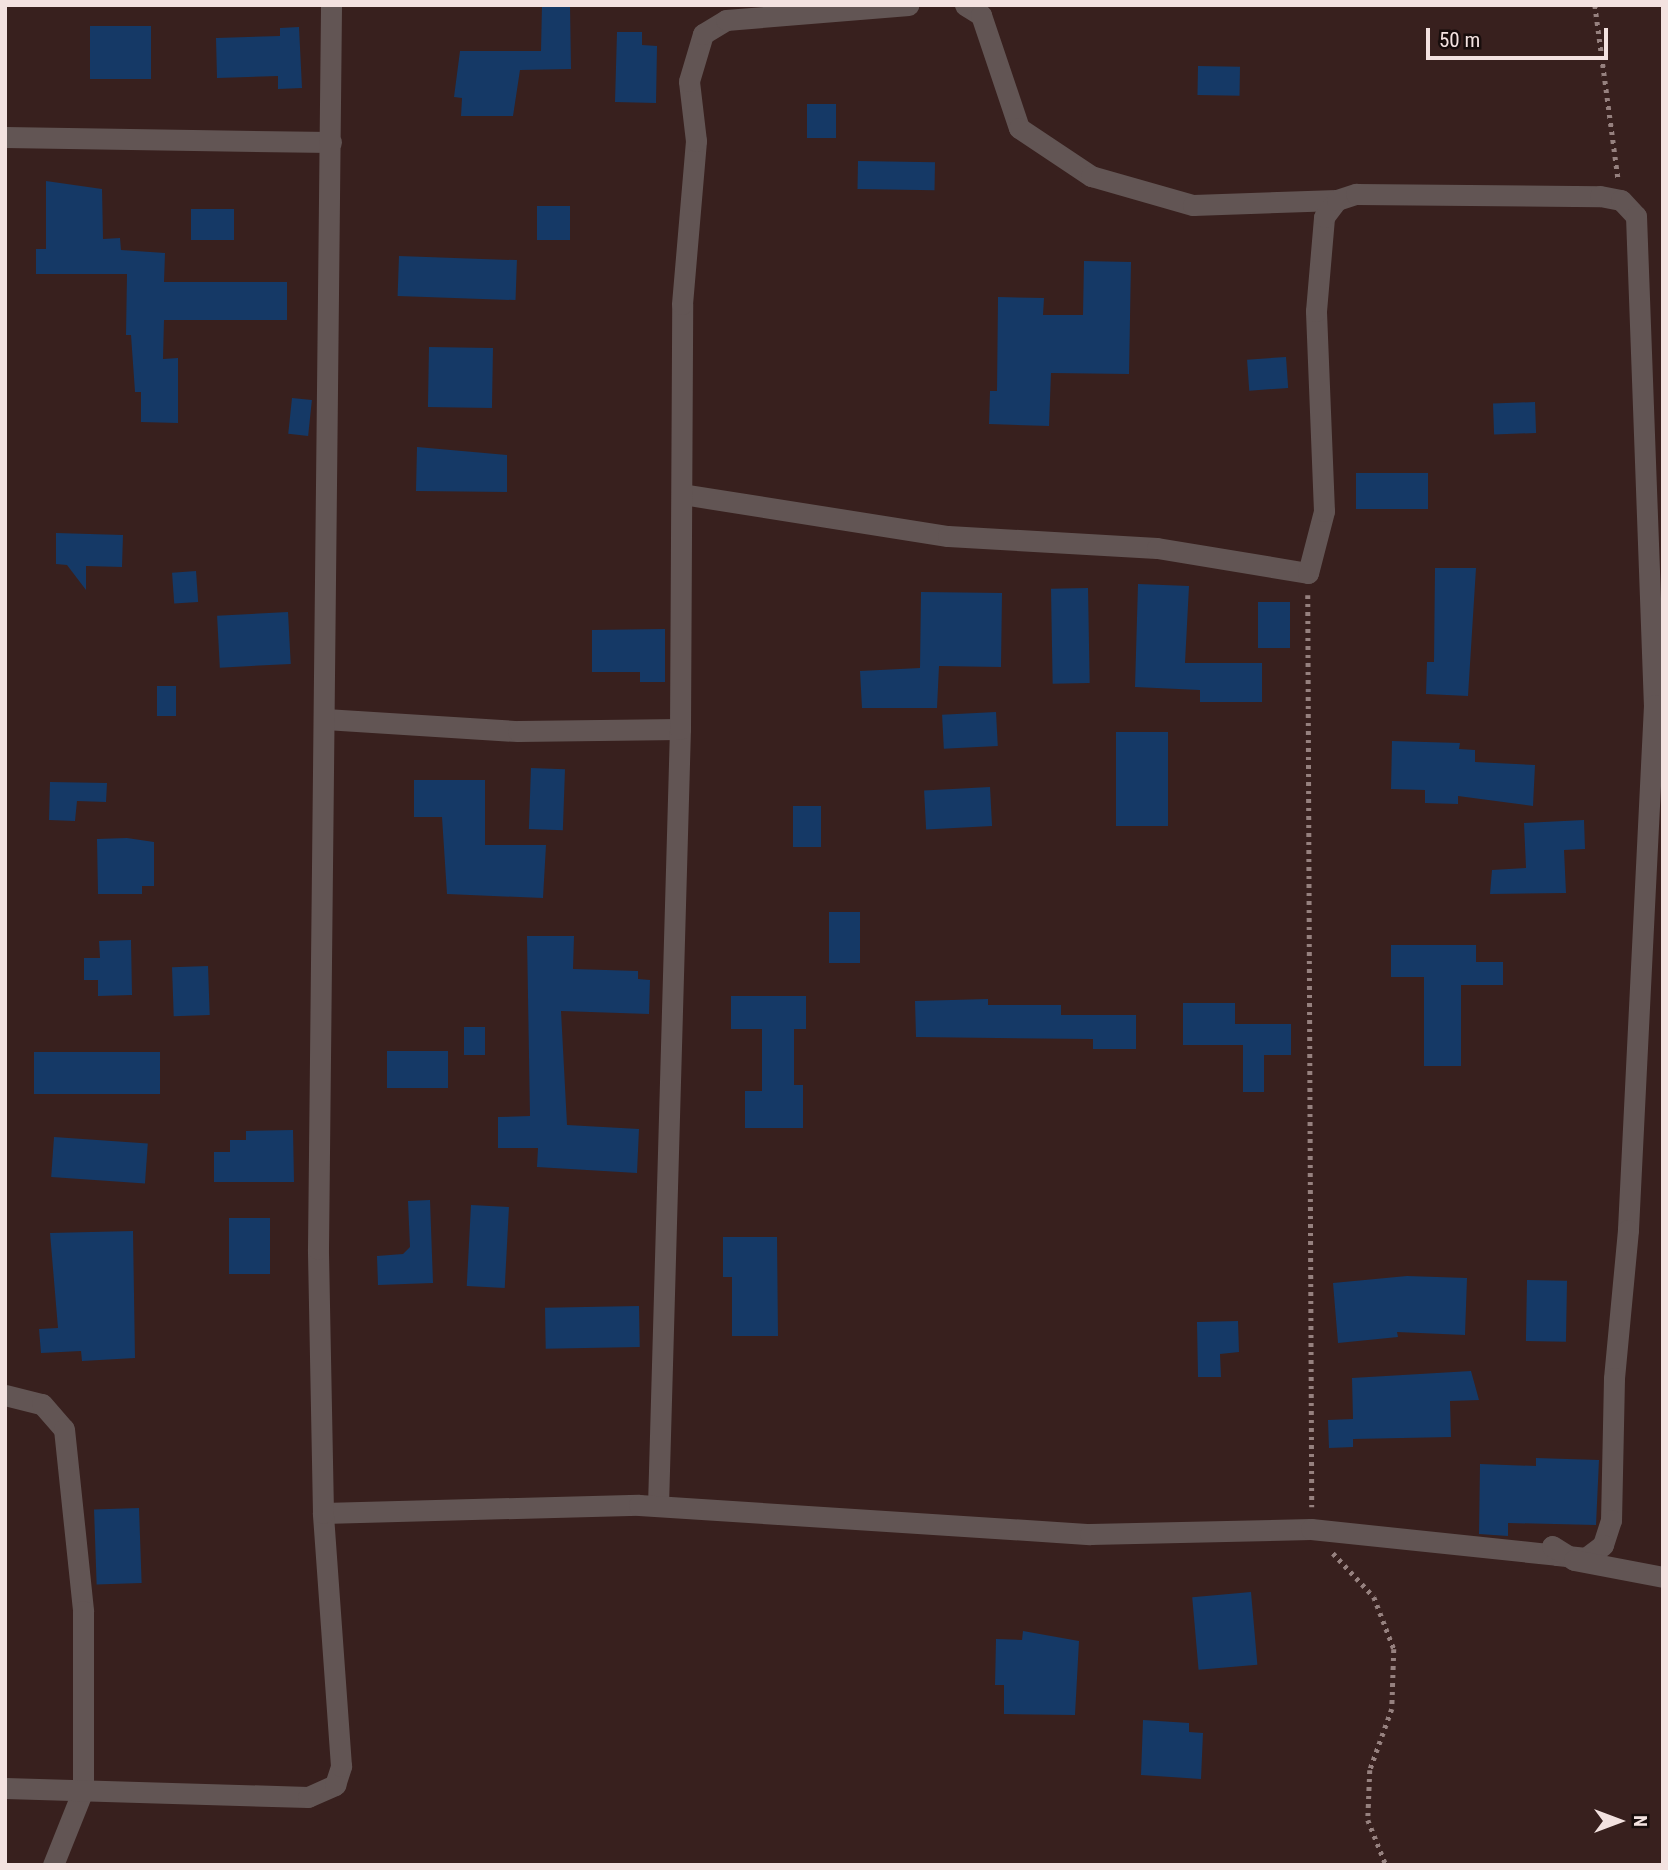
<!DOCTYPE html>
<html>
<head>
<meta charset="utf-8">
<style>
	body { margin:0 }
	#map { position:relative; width:1668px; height:1870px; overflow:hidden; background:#38201e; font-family:"Roboto Condensed",sans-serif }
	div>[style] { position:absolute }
	.building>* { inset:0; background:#153966; transform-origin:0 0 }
	.path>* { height:4.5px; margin-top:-2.25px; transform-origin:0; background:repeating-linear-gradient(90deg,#96817f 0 3.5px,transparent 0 8.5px) }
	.minor>* { height:21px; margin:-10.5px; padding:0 10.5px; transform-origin:10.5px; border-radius:10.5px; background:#625554 }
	span { translate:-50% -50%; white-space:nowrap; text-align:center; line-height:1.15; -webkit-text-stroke:7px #180d0c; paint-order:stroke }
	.frame { position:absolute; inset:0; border:7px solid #f3e2e0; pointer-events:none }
	.north { position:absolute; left:1584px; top:1786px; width:70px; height:70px; -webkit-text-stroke:5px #180d0c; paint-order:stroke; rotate:90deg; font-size:19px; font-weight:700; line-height:28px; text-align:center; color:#f3e2e0 }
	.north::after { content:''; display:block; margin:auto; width:24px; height:32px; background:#f3e2e0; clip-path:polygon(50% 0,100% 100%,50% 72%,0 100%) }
	.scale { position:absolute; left:1426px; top:28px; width:182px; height:32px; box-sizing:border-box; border:4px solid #f3e2e0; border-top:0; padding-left:9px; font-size:21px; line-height:24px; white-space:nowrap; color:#f3e2e0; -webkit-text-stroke:5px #180d0c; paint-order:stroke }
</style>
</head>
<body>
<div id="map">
	<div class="building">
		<i style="clip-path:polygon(542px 5px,570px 5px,571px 69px,520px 70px,513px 116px,461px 116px,462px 98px,454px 97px,460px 51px,541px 51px)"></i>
		<i style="left:151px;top:26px;width:53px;height:61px;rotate:90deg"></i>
		<i style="clip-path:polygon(299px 27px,302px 88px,278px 89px,278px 76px,217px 78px,216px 38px,280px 36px,280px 28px)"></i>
		<i style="clip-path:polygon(617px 32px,642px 32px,642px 45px,657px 46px,656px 103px,615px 102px)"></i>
		<i style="left:1198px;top:66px;width:42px;height:29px;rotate:1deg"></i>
		<i style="left:807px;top:104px;width:29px;height:34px"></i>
		<i style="left:858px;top:161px;width:77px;height:28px;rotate:1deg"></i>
		<i style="clip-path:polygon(46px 181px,102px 189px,103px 239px,120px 238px,121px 250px,165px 253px,164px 282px,287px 282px,287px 320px,164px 320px,163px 359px,178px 358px,178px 423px,141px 422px,141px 392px,135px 392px,131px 335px,126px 335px,127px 274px,36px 274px,36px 249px,46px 249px)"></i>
		<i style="left:570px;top:206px;width:34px;height:33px;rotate:90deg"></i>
		<i style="left:234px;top:209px;width:31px;height:43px;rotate:90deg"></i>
		<i style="left:399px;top:256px;width:118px;height:40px;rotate:2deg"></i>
		<i style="clip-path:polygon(1084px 261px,1131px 262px,1129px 374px,1051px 373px,1049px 426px,989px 424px,990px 391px,997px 391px,998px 297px,1044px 298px,1043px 315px,1083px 315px)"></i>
		<i style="left:429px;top:347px;width:64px;height:60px;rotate:1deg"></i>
		<i style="left:1286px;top:357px;width:31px;height:39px;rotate:86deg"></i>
		<i style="left:292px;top:398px;width:20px;height:36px;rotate:6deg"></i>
		<i style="left:1535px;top:402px;width:31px;height:42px;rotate:88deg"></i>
		<i style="clip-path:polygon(417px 447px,507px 455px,507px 492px,416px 491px)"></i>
		<i style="left:1356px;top:473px;width:72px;height:36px"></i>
		<i style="clip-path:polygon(56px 533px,123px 535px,122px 567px,86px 566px,86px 590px,67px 565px,56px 564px)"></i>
		<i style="clip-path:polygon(1435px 568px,1476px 568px,1468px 696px,1426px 694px,1427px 662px,1434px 662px)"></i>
		<i style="left:196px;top:571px;width:31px;height:24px;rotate:86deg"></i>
		<i style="clip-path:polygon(1138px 584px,1189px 586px,1185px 663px,1262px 663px,1262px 702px,1200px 702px,1200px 690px,1135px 687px)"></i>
		<i style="left:1088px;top:588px;width:95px;height:37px;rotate:89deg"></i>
		<i style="clip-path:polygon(921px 592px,1002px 593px,1001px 667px,939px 666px,937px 708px,862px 708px,860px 671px,920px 668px)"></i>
		<i style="left:1258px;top:602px;width:32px;height:46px"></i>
		<i style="left:288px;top:612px;width:52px;height:71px;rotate:87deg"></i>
		<i style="clip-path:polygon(665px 629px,665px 682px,640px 682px,640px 672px,592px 672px,592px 630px)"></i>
		<i style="left:157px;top:686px;width:19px;height:30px"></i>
		<i style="left:996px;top:712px;width:34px;height:54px;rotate:87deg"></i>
		<i style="left:1116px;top:732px;width:52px;height:94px"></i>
		<i style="clip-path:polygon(1392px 741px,1460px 743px,1459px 749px,1475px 750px,1475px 762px,1535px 765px,1533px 806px,1458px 796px,1458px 804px,1425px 803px,1425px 790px,1391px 789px)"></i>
		<i style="left:531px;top:768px;width:34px;height:61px;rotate:2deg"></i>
		<i style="clip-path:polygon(414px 780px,485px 780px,485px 845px,546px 845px,543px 898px,447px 894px,442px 817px,414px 817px)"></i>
		<i style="clip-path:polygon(50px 782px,107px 783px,106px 802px,77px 801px,75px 821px,49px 820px)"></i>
		<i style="left:990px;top:787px;width:39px;height:66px;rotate:87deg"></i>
		<i style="left:793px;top:806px;width:28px;height:41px"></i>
		<i style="clip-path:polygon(1584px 820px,1585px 849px,1564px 850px,1566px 893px,1490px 894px,1492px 870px,1526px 868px,1524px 823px)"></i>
		<i style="clip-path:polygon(127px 838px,154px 842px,154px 886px,142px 886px,142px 894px,98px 894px,97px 839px)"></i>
		<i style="left:829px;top:912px;width:31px;height:51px"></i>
		<i style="clip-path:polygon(527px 936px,574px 936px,573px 969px,638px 971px,638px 979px,650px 980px,649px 1014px,561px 1011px,567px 1125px,639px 1129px,637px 1173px,537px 1167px,538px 1148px,498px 1148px,498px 1117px,530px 1116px)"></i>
		<i style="clip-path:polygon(131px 940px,132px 995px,98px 996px,98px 980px,84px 980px,84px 958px,100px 958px,99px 941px)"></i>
		<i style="clip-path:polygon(1391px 945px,1476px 945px,1476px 962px,1503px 962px,1503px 985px,1461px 985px,1461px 1066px,1424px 1066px,1424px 977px,1391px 977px)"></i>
		<i style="left:208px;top:966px;width:49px;height:36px;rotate:88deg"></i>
		<i style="clip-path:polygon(731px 996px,806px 996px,806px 1029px,794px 1029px,794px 1085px,803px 1085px,803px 1128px,745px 1128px,745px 1091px,762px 1091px,762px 1029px,731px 1029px)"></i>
		<i style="clip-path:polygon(988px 999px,988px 1005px,1061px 1005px,1061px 1015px,1136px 1015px,1136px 1049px,1093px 1049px,1093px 1039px,916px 1037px,915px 1001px)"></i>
		<i style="clip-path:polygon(1183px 1003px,1235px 1003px,1235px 1024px,1291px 1024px,1291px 1055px,1264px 1055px,1264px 1092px,1243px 1092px,1243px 1045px,1183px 1045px)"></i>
		<i style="left:464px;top:1027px;width:21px;height:28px"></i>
		<i style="left:387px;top:1051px;width:61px;height:37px"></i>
		<i style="left:34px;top:1052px;width:126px;height:42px"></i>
		<i style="clip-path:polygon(293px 1130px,294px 1182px,214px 1182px,214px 1152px,230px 1152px,230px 1140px,246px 1140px,246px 1131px)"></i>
		<i style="left:54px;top:1137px;width:94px;height:40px;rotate:4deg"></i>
		<i style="clip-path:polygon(430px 1200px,433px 1283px,378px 1285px,377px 1256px,403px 1254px,410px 1247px,408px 1201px)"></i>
		<i style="left:471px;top:1205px;width:38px;height:81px;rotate:3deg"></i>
		<i style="left:229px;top:1218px;width:41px;height:56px"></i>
		<i style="clip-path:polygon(133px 1231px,135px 1358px,82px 1361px,81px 1351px,41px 1353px,39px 1329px,58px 1328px,50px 1233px)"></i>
		<i style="clip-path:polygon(723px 1237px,777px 1237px,778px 1336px,732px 1336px,732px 1277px,723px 1277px)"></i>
		<i style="clip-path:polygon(1407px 1276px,1467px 1278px,1465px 1335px,1397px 1332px,1398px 1337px,1338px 1343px,1333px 1283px)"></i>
		<i style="left:1527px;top:1280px;width:40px;height:61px;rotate:1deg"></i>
		<i style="left:639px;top:1306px;width:41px;height:94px;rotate:89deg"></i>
		<i style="clip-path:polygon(1238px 1321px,1239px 1352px,1220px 1354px,1221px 1377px,1198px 1377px,1197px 1322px)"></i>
		<i style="clip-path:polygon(1471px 1371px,1479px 1400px,1450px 1401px,1451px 1437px,1353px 1439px,1353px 1447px,1329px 1448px,1328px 1420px,1353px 1419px,1352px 1378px)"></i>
		<i style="clip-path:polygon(1536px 1458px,1599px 1460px,1596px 1525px,1508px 1523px,1508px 1536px,1479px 1534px,1480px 1464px,1536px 1466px)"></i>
		<i style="left:139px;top:1508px;width:75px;height:45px;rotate:88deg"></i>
		<i style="left:1251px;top:1592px;width:73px;height:59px;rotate:85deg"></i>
		<i style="clip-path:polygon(1023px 1631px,1079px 1641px,1075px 1715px,1004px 1714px,1004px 1685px,995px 1685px,996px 1639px,1022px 1640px)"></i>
		<i style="clip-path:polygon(1143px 1720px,1189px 1723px,1189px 1732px,1203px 1733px,1201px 1779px,1141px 1775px)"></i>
	</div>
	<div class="path">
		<i style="left:1595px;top:5px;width:175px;rotate:82.4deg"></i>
		<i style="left:1308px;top:595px;width:912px;rotate:89.75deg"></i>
		<i style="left:1333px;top:1553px;width:60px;rotate:47deg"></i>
		<i style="left:1374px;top:1597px;width:56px;rotate:69deg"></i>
		<i style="left:1394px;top:1649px;width:60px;rotate:91.9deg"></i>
		<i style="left:1392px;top:1709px;width:65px;rotate:109.8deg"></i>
		<i style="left:1370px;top:1770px;width:50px;rotate:92.3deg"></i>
		<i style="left:1368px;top:1820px;width:48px;rotate:68.2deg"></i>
	</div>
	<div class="minor">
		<i style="left:965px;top:5px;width:19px;rotate:32deg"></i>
		<i style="left:981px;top:15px;width:119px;rotate:71.4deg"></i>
		<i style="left:1019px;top:128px;width:87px;rotate:33.7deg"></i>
		<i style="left:1091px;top:176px;width:106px;rotate:15.9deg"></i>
		<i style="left:1193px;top:205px;width:144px;rotate:-2deg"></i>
		<i style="left:5px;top:137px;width:326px;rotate:0.9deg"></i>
		<i style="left:682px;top:494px;width:269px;rotate:9deg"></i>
		<i style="left:948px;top:536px;width:209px;rotate:3.3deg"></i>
		<i style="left:1157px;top:548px;width:153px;rotate:9.4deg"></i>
		<i style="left:1308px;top:573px;width:64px;rotate:-75.5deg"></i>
		<i style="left:1324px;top:511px;width:200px;rotate:-92.3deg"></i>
		<i style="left:1316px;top:311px;width:94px;rotate:-85.1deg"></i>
		<i style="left:1324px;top:217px;width:21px;rotate:-53deg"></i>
		<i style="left:1337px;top:200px;width:20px;rotate:-18deg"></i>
		<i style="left:1356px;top:194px;width:244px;rotate:0.5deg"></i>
		<i style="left:1600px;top:196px;width:21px;rotate:11deg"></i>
		<i style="left:1621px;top:200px;width:22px;rotate:47deg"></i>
		<i style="left:1636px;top:216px;width:489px;rotate:87.9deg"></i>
		<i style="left:1654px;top:705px;width:526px;rotate:92.84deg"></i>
		<i style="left:1628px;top:1230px;width:149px;rotate:95.4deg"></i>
		<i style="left:1614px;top:1378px;width:142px;rotate:91.2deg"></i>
		<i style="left:1611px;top:1520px;width:26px;rotate:108deg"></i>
		<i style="left:1603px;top:1545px;width:21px;rotate:143deg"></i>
		<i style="left:1586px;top:1558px;width:29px;rotate:-174deg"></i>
		<i style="left:325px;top:719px;width:193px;rotate:3.6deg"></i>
		<i style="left:518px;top:731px;width:162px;rotate:-0.7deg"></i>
		<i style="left:5px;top:1395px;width:38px;rotate:14deg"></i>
		<i style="left:42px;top:1404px;width:33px;rotate:49deg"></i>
		<i style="left:64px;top:1429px;width:183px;rotate:84deg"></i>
		<i style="left:83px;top:1611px;width:179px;rotate:90deg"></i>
		<i style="left:83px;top:1790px;width:81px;rotate:111.8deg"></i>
		<i style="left:658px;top:1506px;width:777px;rotate:-88.38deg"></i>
		<i style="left:680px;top:729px;width:425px;rotate:-89.7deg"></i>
		<i style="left:682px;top:304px;width:164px;rotate:-85.1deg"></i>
		<i style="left:696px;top:141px;width:60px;rotate:-96.7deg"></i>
		<i style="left:689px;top:81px;width:49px;rotate:-73.4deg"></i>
		<i style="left:703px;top:34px;width:27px;rotate:-31deg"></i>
		<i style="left:726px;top:20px;width:183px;rotate:-4.7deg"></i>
		<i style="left:323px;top:1513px;width:316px;rotate:-1.5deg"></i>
		<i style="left:639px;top:1505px;width:452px;rotate:3.7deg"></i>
		<i style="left:1090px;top:1534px;width:221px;rotate:-1.3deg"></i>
		<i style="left:1311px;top:1529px;width:247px;rotate:6deg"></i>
		<i style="left:1557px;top:1555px;width:10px;rotate:-119deg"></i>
		<i style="left:1552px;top:1546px;width:26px;rotate:32deg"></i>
		<i style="left:1574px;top:1560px;width:91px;rotate:10.8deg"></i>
		<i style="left:5px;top:1788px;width:303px;rotate:1.7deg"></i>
		<i style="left:308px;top:1797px;width:30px;rotate:-24deg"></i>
		<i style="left:335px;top:1785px;width:20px;rotate:-72deg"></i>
		<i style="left:341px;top:1766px;width:254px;rotate:-94.1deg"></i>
		<i style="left:323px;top:1513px;width:264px;rotate:-91.1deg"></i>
		<i style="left:318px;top:1249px;width:1244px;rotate:-89.4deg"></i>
	</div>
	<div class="frame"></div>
	<div class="north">N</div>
	<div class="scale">50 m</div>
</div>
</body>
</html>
